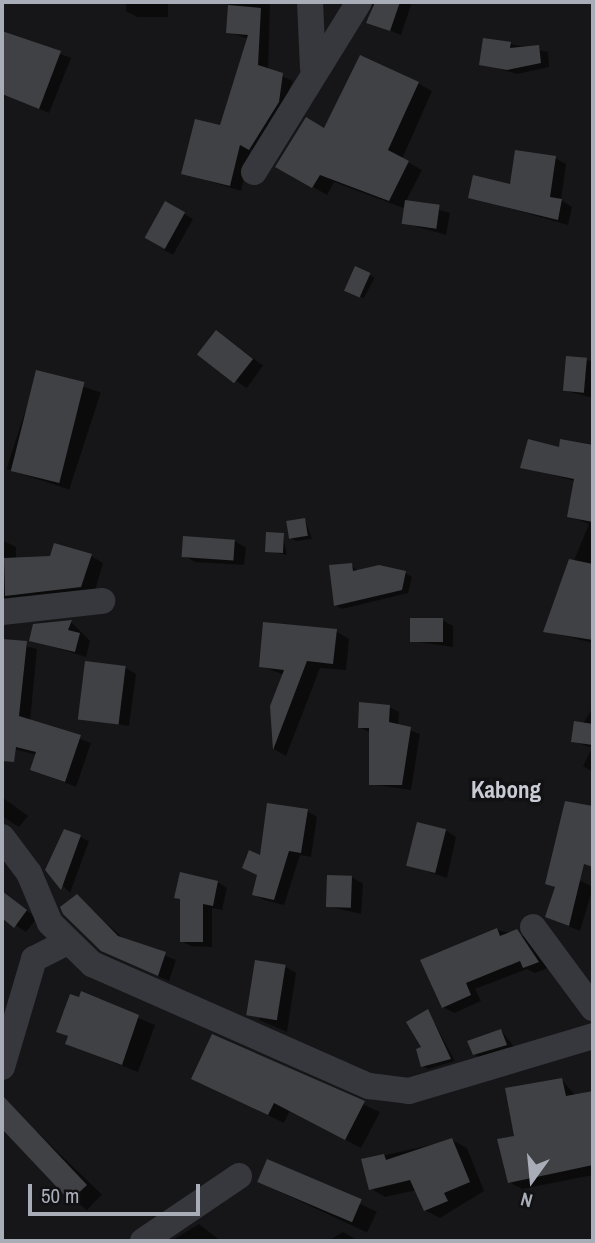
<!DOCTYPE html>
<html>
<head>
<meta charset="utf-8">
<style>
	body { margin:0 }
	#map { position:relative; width:595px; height:1243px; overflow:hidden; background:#161618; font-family:"Archivo Narrow",sans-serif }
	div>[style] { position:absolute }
	.shadow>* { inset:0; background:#0007; transform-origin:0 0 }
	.building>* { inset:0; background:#404145; transform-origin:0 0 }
	.minor>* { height:26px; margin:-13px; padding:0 13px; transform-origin:13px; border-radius:13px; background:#37383d }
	span { translate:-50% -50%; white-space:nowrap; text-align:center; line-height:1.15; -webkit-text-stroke:7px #111113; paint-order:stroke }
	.quarter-label { font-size:23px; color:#c9ccd4; font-weight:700 }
	.frame { position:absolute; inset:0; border:4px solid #a8adb8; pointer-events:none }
	.north { position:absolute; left:497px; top:1145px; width:70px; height:70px; -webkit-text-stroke:5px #111113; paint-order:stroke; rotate:195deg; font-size:19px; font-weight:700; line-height:28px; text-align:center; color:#a8adb8 }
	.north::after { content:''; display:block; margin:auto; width:24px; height:32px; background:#a8adb8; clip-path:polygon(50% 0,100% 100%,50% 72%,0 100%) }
	.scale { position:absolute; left:28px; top:1184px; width:172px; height:32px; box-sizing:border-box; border:4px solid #a8adb8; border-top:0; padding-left:9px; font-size:21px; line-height:24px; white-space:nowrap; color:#a8adb8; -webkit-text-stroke:5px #111113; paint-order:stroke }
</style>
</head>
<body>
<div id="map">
	<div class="shadow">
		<i style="clip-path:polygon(126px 2px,168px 2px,168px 17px,137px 17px,126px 11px)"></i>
		<i style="clip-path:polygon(228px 2px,270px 2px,268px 70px,293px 81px,261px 154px,251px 149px,241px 191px,183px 173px,221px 127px,249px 39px,228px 32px)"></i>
		<i style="clip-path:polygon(373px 2px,412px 2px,401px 35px,368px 22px)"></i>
		<i style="clip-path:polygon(2px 32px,71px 58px,49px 113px,5px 95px,2px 106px)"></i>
		<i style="clip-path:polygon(511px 44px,548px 52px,549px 67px,517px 74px,481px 64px)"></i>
		<i style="clip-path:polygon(418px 83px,432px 91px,402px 159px,422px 170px,406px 201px,450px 213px,446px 235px,404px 223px,406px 209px,334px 182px,327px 195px,278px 167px,325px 130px)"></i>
		<i style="clip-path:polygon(555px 158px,566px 164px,561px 200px,572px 207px,568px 225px,470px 197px,511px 186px)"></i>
		<i style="clip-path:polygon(165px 203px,193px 219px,173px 255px,164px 250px)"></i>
		<i style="left:356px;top:268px;width:21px;height:23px;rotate:28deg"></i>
		<i style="left:217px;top:332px;width:57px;height:28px;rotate:36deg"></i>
		<i style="clip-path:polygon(568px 358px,593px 361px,593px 398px,563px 390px)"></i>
		<i style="left:38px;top:372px;width:66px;height:102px;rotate:18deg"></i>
		<i style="clip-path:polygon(562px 441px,593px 447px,593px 643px,545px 631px,589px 524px,569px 516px,575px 481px,522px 467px,560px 449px)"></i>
		<i style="clip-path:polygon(305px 520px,312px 539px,296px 541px,291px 538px)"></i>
		<i style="clip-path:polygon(283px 535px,287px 555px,267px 551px)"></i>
		<i style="clip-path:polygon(185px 538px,235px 541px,246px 548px,244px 565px,195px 562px,184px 556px)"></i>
		<i style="clip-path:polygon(2px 540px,16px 547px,16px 559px,91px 556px,103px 563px,94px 594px,2px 599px)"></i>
		<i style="clip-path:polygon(351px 565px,359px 572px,405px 573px,412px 577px,408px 593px,342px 609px,335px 605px)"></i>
		<i style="clip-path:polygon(442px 620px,453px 626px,453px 647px,411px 641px)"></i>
		<i style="clip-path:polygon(71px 622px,90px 641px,86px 657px,31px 640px)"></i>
		<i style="clip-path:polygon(336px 631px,349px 639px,346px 670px,320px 668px,286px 756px,274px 749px,272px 706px,284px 675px,261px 666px)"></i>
		<i style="clip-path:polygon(2px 640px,37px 649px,30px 721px,91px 743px,76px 787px,32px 770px,37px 755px,2px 746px)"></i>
		<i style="clip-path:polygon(126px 668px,136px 674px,129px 726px,79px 718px)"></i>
		<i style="clip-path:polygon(389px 707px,399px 712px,398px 726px,420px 734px,411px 790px,370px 784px,369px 732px,359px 727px)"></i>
		<i style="clip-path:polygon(593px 707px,593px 772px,583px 766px,592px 748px,573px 741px)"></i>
		<i style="clip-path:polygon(2px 797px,28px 816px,19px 827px,2px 816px)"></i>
		<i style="clip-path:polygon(307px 811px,317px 817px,311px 857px,300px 855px,284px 905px,264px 900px,254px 894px,261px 857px)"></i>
		<i style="clip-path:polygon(445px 830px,456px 837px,447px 878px,409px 865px)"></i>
		<i style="clip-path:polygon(65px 831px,89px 841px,70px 893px,47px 869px)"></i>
		<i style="clip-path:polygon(551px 866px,593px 887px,580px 931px,549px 918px,556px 888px,547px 883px)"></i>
		<i style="clip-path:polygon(352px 877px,363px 884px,361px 914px,327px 906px)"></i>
		<i style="clip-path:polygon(218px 882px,227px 888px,222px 910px,212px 908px,212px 947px,191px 946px,181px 941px,182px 901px,176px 897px)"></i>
		<i style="clip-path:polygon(2px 893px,37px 918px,26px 932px,2px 916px)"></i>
		<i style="clip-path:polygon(77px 897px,125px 940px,176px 960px,169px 981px,114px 956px)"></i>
		<i style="clip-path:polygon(497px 930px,528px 937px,548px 968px,535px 973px,527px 969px,475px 989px,481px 1001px,454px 1013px,443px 1007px)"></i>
		<i style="clip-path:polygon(286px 967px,296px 973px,287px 1032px,259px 1020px)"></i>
		<i style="clip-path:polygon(82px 994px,155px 1025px,138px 1072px,67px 1044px,69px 1037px,59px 1031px)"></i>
		<i style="clip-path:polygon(428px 1011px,455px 1061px,428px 1069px,423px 1066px)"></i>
		<i style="clip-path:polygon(501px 1030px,517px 1051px,485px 1061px,474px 1054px)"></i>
		<i style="clip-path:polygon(213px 1037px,380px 1112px,361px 1148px,290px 1110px,284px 1123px,209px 1087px)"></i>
		<i style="clip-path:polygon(562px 1080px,576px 1096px,593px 1093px,593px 1175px,522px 1189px,509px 1182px,516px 1137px)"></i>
		<i style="left:9px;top:1105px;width:129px;height:22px;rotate:44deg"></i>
		<i style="clip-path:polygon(452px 1140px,467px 1148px,484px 1191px,440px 1218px,425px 1210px,417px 1190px,385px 1197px,370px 1188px,364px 1160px)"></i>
		<i style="left:268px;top:1161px;width:120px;height:23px;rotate:25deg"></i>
		<i style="clip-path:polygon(199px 1224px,221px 1241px,171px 1241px)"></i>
		<i style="clip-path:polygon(343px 1232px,359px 1241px,328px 1241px)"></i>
	</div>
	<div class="building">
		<i style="clip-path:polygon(375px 2px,400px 2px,390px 31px,366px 23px)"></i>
		<i style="clip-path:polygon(228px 5px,261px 8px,258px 65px,283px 73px,279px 102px,249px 150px,240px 145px,230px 186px,181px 174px,195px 119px,220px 125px,248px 35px,226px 33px)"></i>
		<i style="clip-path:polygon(2px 31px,61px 51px,39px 109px,2px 94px)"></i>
		<i style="clip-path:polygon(483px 38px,511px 42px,510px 48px,539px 45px,541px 63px,507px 70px,479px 65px)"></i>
		<i style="clip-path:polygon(360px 55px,419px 82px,388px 150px,409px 161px,389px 201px,320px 175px,312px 188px,275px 167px,306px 117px,324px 128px)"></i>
		<i style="clip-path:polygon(515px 150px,556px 156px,550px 197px,562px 199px,558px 220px,468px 198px,473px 175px,510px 184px)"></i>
		<i style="left:405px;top:200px;width:35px;height:24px;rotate:8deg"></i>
		<i style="left:165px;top:201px;width:23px;height:42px;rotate:29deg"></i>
		<i style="left:355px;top:266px;width:17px;height:27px;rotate:24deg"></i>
		<i style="left:216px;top:330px;width:47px;height:31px;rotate:38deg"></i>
		<i style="left:566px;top:356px;width:21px;height:35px;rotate:5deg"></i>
		<i style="left:36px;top:370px;width:50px;height:104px;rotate:14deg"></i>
		<i style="clip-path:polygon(528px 439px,559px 447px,560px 439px,593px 445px,593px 522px,567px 517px,574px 479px,520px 468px)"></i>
		<i style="left:305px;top:518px;width:18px;height:19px;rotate:81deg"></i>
		<i style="left:266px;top:532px;width:18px;height:20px;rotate:3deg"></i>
		<i style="left:183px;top:536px;width:52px;height:21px;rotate:4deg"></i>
		<i style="clip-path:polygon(54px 543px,92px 554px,81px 587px,5px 596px,4px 558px,50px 556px)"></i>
		<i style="clip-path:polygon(569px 559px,593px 564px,593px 640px,543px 632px)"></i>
		<i style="clip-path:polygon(352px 563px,353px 571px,379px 565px,406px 571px,402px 590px,334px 606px,329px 565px)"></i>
		<i style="left:410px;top:618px;width:33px;height:24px"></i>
		<i style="clip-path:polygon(72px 620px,68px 630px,80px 633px,75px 652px,29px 641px,33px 624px)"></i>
		<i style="clip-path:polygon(263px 622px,337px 629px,333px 664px,307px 661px,273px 750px,270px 706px,284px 670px,259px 667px)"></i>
		<i style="clip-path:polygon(2px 639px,27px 641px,19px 716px,81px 735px,65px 782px,30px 770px,36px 752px,16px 747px,14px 762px,2px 761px)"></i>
		<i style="left:85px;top:661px;width:41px;height:59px;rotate:7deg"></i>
		<i style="clip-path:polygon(359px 702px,390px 705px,389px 722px,411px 727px,402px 785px,369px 785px,369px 728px,358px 728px)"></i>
		<i style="clip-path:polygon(574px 721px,593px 724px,593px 745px,571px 742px)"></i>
		<i style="clip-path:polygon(565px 801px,593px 806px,593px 867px,584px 864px,569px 926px,545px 917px,555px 887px,545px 884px)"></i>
		<i style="clip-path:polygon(267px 803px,308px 809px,301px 853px,289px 851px,274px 900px,252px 895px,257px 875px,242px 868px,249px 850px,260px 855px)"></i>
		<i style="left:417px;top:822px;width:30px;height:45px;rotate:14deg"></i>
		<i style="clip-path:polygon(64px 829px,81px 835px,61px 890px,45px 870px)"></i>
		<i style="clip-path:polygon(180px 872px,218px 881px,213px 906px,203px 904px,203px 942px,180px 942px,180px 899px,174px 898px)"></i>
		<i style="left:327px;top:875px;width:25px;height:32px;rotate:2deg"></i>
		<i style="clip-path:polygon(2px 891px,27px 910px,14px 928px,2px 918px)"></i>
		<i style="clip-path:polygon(77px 894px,118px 936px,166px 952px,158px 976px,101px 951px,63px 914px,60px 907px)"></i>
		<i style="clip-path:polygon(497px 928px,500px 936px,517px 929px,539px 962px,523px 968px,520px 961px,466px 983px,471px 995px,442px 1008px,420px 960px)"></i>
		<i style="left:255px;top:960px;width:31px;height:56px;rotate:9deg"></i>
		<i style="clip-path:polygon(81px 991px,139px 1015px,122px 1065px,65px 1044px,68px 1036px,56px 1032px,70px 994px,79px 997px)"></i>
		<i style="clip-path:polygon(428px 1009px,451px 1059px,421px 1067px,416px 1049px,421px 1047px,406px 1022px)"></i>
		<i style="clip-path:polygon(501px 1029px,507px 1045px,473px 1055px,467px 1041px)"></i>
		<i style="clip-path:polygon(212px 1034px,365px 1101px,345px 1140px,274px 1103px,268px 1115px,191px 1079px)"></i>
		<i style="clip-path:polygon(562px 1078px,566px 1096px,593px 1091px,593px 1165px,508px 1183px,497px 1139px,514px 1136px,505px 1088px)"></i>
		<i style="clip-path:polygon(2px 1095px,87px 1185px,70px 1201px,2px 1129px)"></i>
		<i style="clip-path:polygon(452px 1138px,470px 1182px,444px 1193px,448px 1201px,424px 1211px,410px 1180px,369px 1190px,361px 1159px,384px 1154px,386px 1160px)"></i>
		<i style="left:267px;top:1159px;width:103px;height:25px;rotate:23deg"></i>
	</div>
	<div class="minor">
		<i style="left:310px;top:2px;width:66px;rotate:87.4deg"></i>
		<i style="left:254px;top:172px;width:200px;rotate:-58.3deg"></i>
		<i style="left:2px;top:612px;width:101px;rotate:-6.3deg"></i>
		<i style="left:2px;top:837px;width:45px;rotate:53.1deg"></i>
		<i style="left:29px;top:873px;width:54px;rotate:67.2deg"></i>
		<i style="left:50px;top:923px;width:59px;rotate:44.3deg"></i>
		<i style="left:92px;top:964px;width:303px;rotate:23.8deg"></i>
		<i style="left:369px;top:1086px;width:40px;rotate:7.1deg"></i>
		<i style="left:409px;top:1091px;width:192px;rotate:-16.6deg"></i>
		<i style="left:533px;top:927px;width:101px;rotate:53.5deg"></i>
		<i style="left:2px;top:1067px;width:113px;rotate:-73.5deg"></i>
		<i style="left:34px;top:959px;width:37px;rotate:-27deg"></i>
		<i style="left:143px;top:1241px;width:116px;rotate:-34.1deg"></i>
	</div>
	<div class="quarter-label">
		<span style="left:506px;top:790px">Kabong</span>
	</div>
	<div class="frame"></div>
	<div class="north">N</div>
	<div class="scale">50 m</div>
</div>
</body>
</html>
